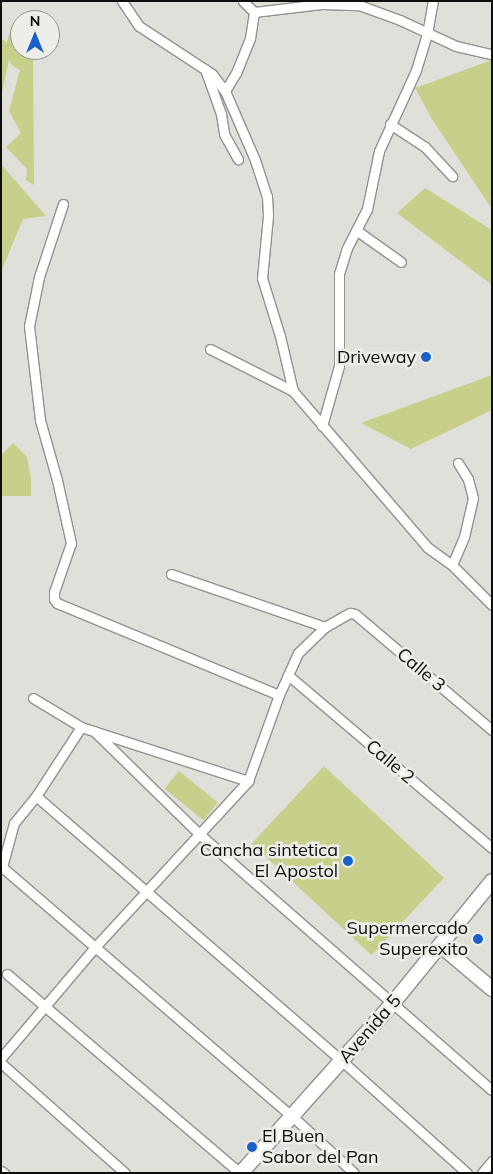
<!DOCTYPE html>
<html>
<head>
<meta charset="utf-8">
<style>
	body { margin:0 }
	#map { position:relative; width:493px; height:1174px; overflow:hidden; background:#e0e0da; font-family:Mulish,sans-serif }
	div>[style] { position:absolute }
	.green>* { inset:0; background:#c8cf8b; transform-origin:0 0 }
	.roads { filter:drop-shadow(1px 0 #91928c) drop-shadow(-1px 0 #91928c) drop-shadow(0 1px #91928c) drop-shadow(0 -1px #91928c) }
	.street>* { height:9px; margin:-4.5px; padding:0 4.5px; transform-origin:4.5px; border-radius:4.5px; background:#fff }
	.secondary>* { height:14px; margin:-7px; padding:0 7px; transform-origin:7px; border-radius:7px; background:#fff }
	.dots>* { width:14px; height:14px; translate:-50% -50%; box-sizing:border-box; border:2px solid #edeee7; border-radius:50% }
	span { translate:-50% -50%; white-space:nowrap; text-align:center; line-height:1.15; -webkit-text-stroke:5px #edeee7; paint-order:stroke }
	.poi-label { font-size:18px; color:#0e0e0c }
	.right { translate:-100% -50%; text-align:right }
	.left { translate:0 -50%; text-align:left }
	.street-label { font-size:18px; color:#0e0e0c }
	.frame { position:absolute; inset:0; border:2px solid #0e0e0c; pointer-events:none }
	.north { position:absolute; left:10px; top:10px; width:50px; height:50px; box-sizing:border-box; background:#edeee7; border:1px solid #94948f; border-radius:50%; rotate:0deg; font-size:14px; font-weight:700; line-height:20px; text-align:center; color:#0e0e0c }
	.north::after { content:''; display:block; margin:auto; width:18px; height:22px; background:#1a60cb; clip-path:polygon(50% 0,100% 100%,50% 72%,0 100%) }
</style>
</head>
<body>
<div id="map">
	<div class="green">
		<i style="clip-path:polygon(12px 25px,20px 25px,20px 50px,33px 50px,34px 185px,26px 180px,27px 169px,6px 147px,21px 133px,9px 111px,20px 70px,12px 65px,9px 59px,1px 97px,1px 44px,3px 44px,1px 39px,7px 42px)"></i>
		<i style="clip-path:polygon(492px 60px,492px 209px,432px 119px,415px 88px)"></i>
		<i style="clip-path:polygon(1px 164px,46px 216px,23px 219px,1px 272px)"></i>
		<i style="clip-path:polygon(425px 188px,492px 230px,492px 285px,397px 213px)"></i>
		<i style="clip-path:polygon(492px 375px,492px 410px,411px 449px,361px 423px)"></i>
		<i style="clip-path:polygon(13px 443px,27px 457px,31px 478px,31px 496px,1px 496px,1px 455px)"></i>
		<i style="left:324px;top:766px;width:164px;height:106px;rotate:43deg"></i>
		<i style="left:179px;top:771px;width:50px;height:23px;rotate:39deg"></i>
	</div>
	<div class="roads">
		<div class="street">
			<i style="left:122px;top:1px;width:30px;rotate:56deg"></i>
			<i style="left:139px;top:26px;width:87px;rotate:33.3deg"></i>
			<i style="left:212px;top:74px;width:21px;rotate:53deg"></i>
			<i style="left:225px;top:91px;width:75px;rotate:66.5deg"></i>
			<i style="left:255px;top:160px;width:38px;rotate:72deg"></i>
			<i style="left:267px;top:196px;width:20px;rotate:87deg"></i>
			<i style="left:268px;top:216px;width:62px;rotate:95.5deg"></i>
			<i style="left:262px;top:278px;width:61px;rotate:72.8deg"></i>
			<i style="left:280px;top:336px;width:57px;rotate:76.7deg"></i>
			<i style="left:293px;top:391px;width:206px;rotate:49.3deg"></i>
			<i style="left:427px;top:547px;width:31px;rotate:36deg"></i>
			<i style="left:452px;top:565px;width:57px;rotate:45deg"></i>
			<i style="left:243px;top:1px;width:16px;rotate:45deg"></i>
			<i style="left:254px;top:12px;width:68px;rotate:-6.7deg"></i>
			<i style="left:322px;top:4px;width:37px;rotate:2deg"></i>
			<i style="left:359px;top:5px;width:44px;rotate:20.1deg"></i>
			<i style="left:400px;top:20px;width:62px;rotate:24.9deg"></i>
			<i style="left:456px;top:46px;width:37px;rotate:13deg"></i>
			<i style="left:205px;top:69px;width:48px;rotate:70.4deg"></i>
			<i style="left:221px;top:114px;width:20px;rotate:81deg"></i>
			<i style="left:224px;top:134px;width:29px;rotate:61deg"></i>
			<i style="left:225px;top:91px;width:21px;rotate:-59deg"></i>
			<i style="left:236px;top:73px;width:38px;rotate:-68deg"></i>
			<i style="left:250px;top:38px;width:26px;rotate:-81deg"></i>
			<i style="left:390px;top:124px;width:42px;rotate:33.3deg"></i>
			<i style="left:425px;top:147px;width:40px;rotate:47deg"></i>
			<i style="left:63px;top:204px;width:77px;rotate:108.2deg"></i>
			<i style="left:39px;top:277px;width:50px;rotate:101.5deg"></i>
			<i style="left:29px;top:326px;width:95px;rotate:83.3deg"></i>
			<i style="left:40px;top:420px;width:62px;rotate:74.2deg"></i>
			<i style="left:57px;top:480px;width:65px;rotate:77.5deg"></i>
			<i style="left:71px;top:543px;width:52px;rotate:109.1deg"></i>
			<i style="left:54px;top:592px;width:7px;rotate:90deg"></i>
			<i style="left:54px;top:599px;width:5px;rotate:53deg"></i>
			<i style="left:57px;top:603px;width:240px;rotate:22.5deg"></i>
			<i style="left:356px;top:230px;width:55px;rotate:35.4deg"></i>
			<i style="left:210px;top:349px;width:93px;rotate:26.8deg"></i>
			<i style="left:322px;top:426px;width:62px;rotate:-74.2deg"></i>
			<i style="left:339px;top:366px;width:92px;rotate:-90deg"></i>
			<i style="left:339px;top:274px;width:27px;rotate:-73deg"></i>
			<i style="left:347px;top:248px;width:44px;rotate:-62.9deg"></i>
			<i style="left:367px;top:209px;width:59px;rotate:-78.3deg"></i>
			<i style="left:379px;top:151px;width:89px;rotate:-65.4deg"></i>
			<i style="left:416px;top:70px;width:38px;rotate:-73deg"></i>
			<i style="left:427px;top:34px;width:34px;rotate:-80deg"></i>
			<i style="left:452px;top:565px;width:30px;rotate:-67deg"></i>
			<i style="left:464px;top:537px;width:40px;rotate:-77deg"></i>
			<i style="left:473px;top:498px;width:20px;rotate:-105deg"></i>
			<i style="left:468px;top:479px;width:19px;rotate:-122deg"></i>
			<i style="left:171px;top:574px;width:163px;rotate:19deg"></i>
			<i style="left:288px;top:675px;width:267px;rotate:40.3deg"></i>
			<i style="left:33px;top:698px;width:56px;rotate:31.1deg"></i>
			<i style="left:81px;top:727px;width:176px;rotate:17.9deg"></i>
			<i style="left:81px;top:727px;width:82px;rotate:123.1deg"></i>
			<i style="left:36px;top:796px;width:35px;rotate:129deg"></i>
			<i style="left:14px;top:823px;width:46px;rotate:105.3deg"></i>
			<i style="left:2px;top:867px;width:382px;rotate:40.7deg"></i>
			<i style="left:292px;top:1116px;width:84px;rotate:42.6deg"></i>
			<i style="left:94px;top:731px;width:146px;rotate:44.4deg"></i>
			<i style="left:198px;top:833px;width:390px;rotate:41.2deg"></i>
			<i style="left:36px;top:796px;width:405px;rotate:40.9deg"></i>
			<i style="left:342px;top:1061px;width:168px;rotate:41.9deg"></i>
			<i style="left:7px;top:974px;width:306px;rotate:40.5deg"></i>
			<i style="left:1px;top:1058px;width:145px;rotate:-49.7deg"></i>
			<i style="left:95px;top:947px;width:226px;rotate:-47.3deg"></i>
			<i style="left:248px;top:781px;width:91px;rotate:-70.2deg"></i>
			<i style="left:279px;top:695px;width:46px;rotate:-65.7deg"></i>
			<i style="left:298px;top:653px;width:37px;rotate:-44deg"></i>
			<i style="left:325px;top:627px;width:22px;rotate:-30deg"></i>
			<i style="left:344px;top:616px;width:7px;rotate:-27deg"></i>
			<i style="left:350px;top:613px;width:5px;rotate:11deg"></i>
			<i style="left:355px;top:614px;width:180px;rotate:40.3deg"></i>
			<i style="left:1px;top:1063px;width:166px;rotate:41.6deg"></i>
			<i style="left:1px;top:1171px;width:4px;rotate:34deg"></i>
			<i style="left:482px;top:1173px;width:16px;rotate:-50deg"></i>
		</div>
		<div class="secondary">
			<i style="left:441px;top:946px;width:67px;rotate:40.1deg"></i>
			<i style="left:241px;top:1173px;width:228px;rotate:-48.2deg"></i>
			<i style="left:393px;top:1003px;width:157px;rotate:-50.9deg"></i>
		</div>
	</div>
	<div class="dots">
		<i style="left:426px;top:357px;background:#1a60cb"></i>
		<i style="left:348px;top:861px;background:#1a60cb"></i>
		<i style="left:478px;top:939px;background:#1a60cb"></i>
		<i style="left:252px;top:1147px;background:#1a60cb"></i>
	</div>
	<div class="poi-label">
		<span class="right" style="left:416px;top:357px">Driveway</span>
		<span class="right" style="left:338px;top:861px">Cancha sintetica<br>El Apostol</span>
		<span class="right" style="left:468px;top:939px">Supermercado<br>Superexito</span>
		<span class="left" style="left:262px;top:1147px">El Buen<br>Sabor del Pan</span>
	</div>
	<div class="street-label">
		<span style="left:421px;top:670px;rotate:40deg">Calle 3</span>
		<span style="left:390px;top:762px;rotate:40deg">Calle 2</span>
		<span style="left:370px;top:1029px;rotate:-49deg">Avenida 5</span>
	</div>
	<div class="frame"></div>
	<div class="north">N</div>
</div>
</body>
</html>
